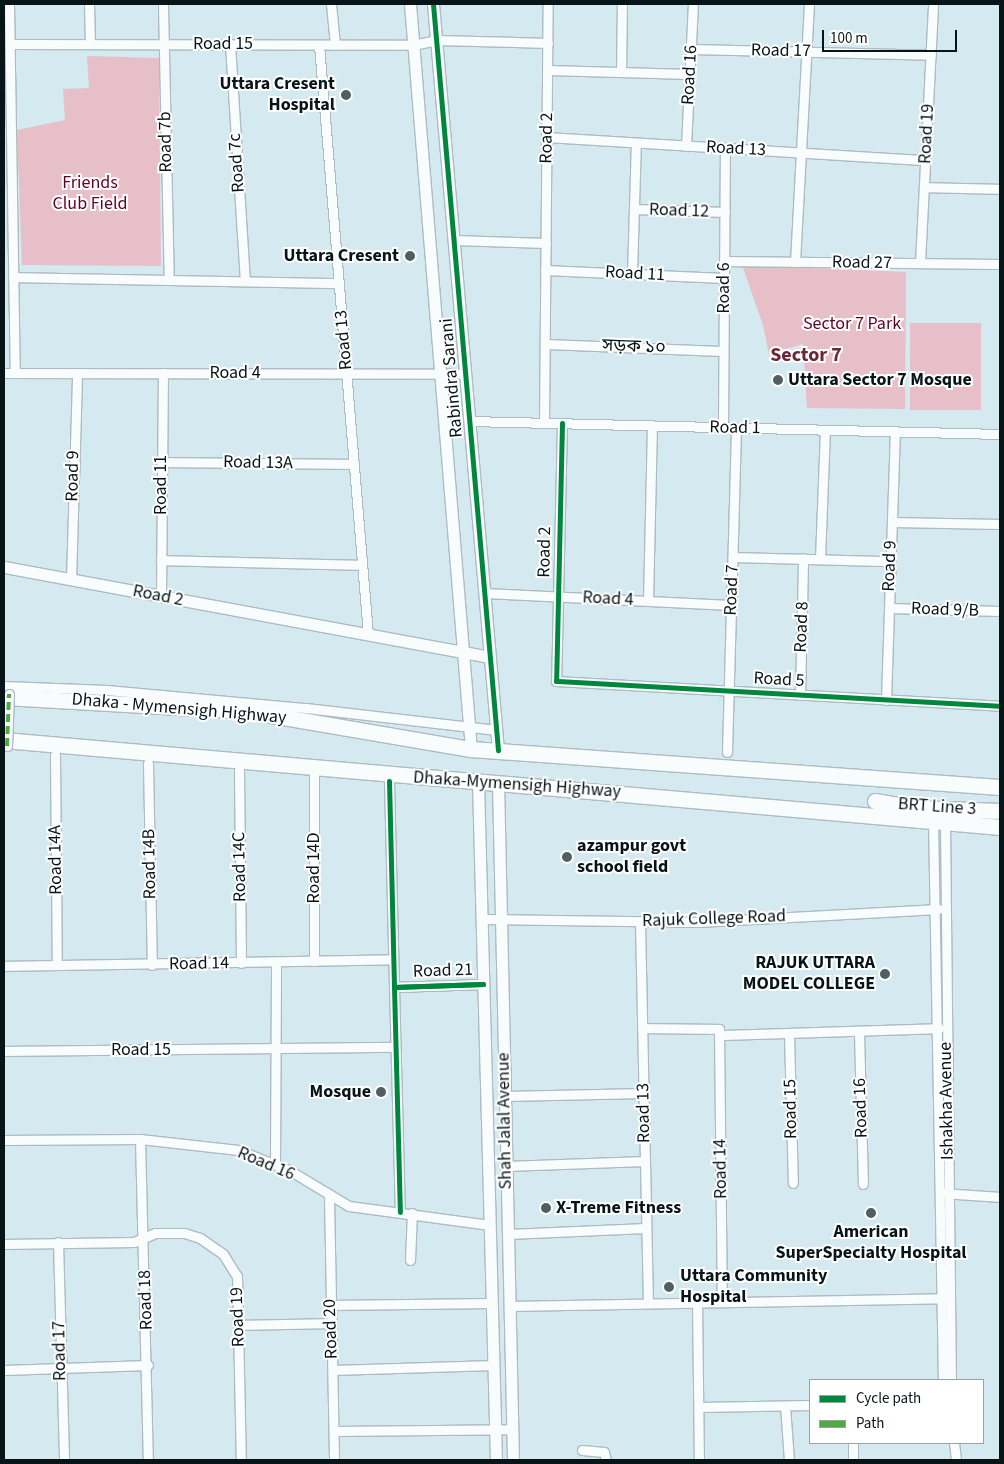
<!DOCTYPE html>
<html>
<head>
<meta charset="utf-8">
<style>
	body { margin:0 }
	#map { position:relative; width:1004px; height:1464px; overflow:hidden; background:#d5e9f0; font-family:"Source Sans 3","Noto Sans Bengali",sans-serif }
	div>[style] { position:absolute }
	.green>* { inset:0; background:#e6bfc9; transform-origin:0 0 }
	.roads { filter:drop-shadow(1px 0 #acbcc1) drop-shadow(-1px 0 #acbcc1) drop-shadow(0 1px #acbcc1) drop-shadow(0 -1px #acbcc1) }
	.street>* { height:9px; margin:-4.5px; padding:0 4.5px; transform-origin:4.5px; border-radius:4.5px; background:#f9fcfd }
	.secondary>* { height:11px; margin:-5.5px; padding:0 5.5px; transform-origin:5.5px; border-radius:5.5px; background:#f9fcfd }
	.highway>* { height:15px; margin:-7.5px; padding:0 7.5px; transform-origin:7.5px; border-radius:7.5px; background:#f9fcfd }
	.bridges { filter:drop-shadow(1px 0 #acbcc1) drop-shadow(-1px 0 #acbcc1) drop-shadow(0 1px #acbcc1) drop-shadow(0 -1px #acbcc1) }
	.street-bridge>* { height:9px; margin:-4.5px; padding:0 4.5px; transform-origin:4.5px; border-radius:4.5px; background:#f9fcfd }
	.quiet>* { height:4px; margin-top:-2px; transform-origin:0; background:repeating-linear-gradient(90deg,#50a942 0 8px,transparent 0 12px) }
	.cycleway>* { height:5px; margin:-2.5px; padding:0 2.5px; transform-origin:2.5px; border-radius:2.5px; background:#00873e }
	.dots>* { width:14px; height:14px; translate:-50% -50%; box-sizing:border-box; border:2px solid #fff; border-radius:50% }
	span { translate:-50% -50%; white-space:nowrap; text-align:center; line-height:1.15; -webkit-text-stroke:4px #fff; paint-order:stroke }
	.street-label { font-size:18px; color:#071519 }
	.poi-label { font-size:18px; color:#071519; font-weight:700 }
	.right { translate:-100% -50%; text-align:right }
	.left { translate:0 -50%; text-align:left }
	.park-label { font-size:18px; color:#620123 }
	.quarter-label { font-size:20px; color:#6c2635; font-weight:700 }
	.frame { position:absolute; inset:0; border:5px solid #071519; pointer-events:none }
	.legend { position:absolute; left:809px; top:1379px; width:175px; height:65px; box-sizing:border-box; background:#fff; border:1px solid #9ca1a3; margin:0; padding:6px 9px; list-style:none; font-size:15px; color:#071519 }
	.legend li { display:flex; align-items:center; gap:10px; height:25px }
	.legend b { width:25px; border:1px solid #9ca1a3 }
	.scale { position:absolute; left:822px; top:30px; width:135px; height:22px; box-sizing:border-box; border:2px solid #071519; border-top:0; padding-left:6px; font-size:15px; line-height:18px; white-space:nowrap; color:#071519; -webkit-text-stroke:4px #fff; paint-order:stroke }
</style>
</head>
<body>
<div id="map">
	<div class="green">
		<i style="clip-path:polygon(87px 56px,159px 58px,161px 266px,22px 265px,17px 130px,65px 120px,63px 89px,89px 88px)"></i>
		<i style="clip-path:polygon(742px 265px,906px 272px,905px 409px,807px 408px,803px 344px,769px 354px,763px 325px)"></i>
		<i style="left:910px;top:323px;width:71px;height:87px"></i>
	</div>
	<div class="roads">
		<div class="street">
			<i style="left:9px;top:4px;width:369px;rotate:89.1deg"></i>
			<i style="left:89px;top:4px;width:40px;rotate:88.6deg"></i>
			<i style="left:163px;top:4px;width:276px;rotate:88.8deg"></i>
			<i style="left:331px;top:4px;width:41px;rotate:84.4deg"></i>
			<i style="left:10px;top:44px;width:403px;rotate:0.1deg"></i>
			<i style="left:413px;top:45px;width:24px;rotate:-12deg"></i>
			<i style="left:436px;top:40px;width:112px;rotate:1.5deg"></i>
			<i style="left:230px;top:44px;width:237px;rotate:86.4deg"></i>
			<i style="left:319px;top:45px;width:592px;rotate:85.25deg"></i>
			<i style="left:692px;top:49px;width:239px;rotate:1.4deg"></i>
			<i style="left:548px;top:70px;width:142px;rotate:1.6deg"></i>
			<i style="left:621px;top:72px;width:68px;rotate:-89.2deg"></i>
			<i style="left:547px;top:137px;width:379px;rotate:3.5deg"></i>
			<i style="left:686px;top:146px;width:142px;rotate:-87.2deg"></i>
			<i style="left:924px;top:187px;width:76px;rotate:1.5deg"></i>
			<i style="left:634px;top:209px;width:91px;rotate:1.9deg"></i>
			<i style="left:454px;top:240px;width:92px;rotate:1.9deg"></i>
			<i style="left:724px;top:261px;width:276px;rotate:0.6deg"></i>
			<i style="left:795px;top:262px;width:258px;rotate:-86.9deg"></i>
			<i style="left:920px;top:263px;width:259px;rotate:-87.1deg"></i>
			<i style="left:545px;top:270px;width:179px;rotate:2.6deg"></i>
			<i style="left:632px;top:274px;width:131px;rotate:-88.3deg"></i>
			<i style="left:13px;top:277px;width:326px;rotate:1.1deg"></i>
			<i style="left:545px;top:344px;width:178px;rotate:2.3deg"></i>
			<i style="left:4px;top:373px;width:461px;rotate:0.1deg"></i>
			<i style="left:469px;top:421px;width:531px;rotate:1.4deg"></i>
			<i style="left:544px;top:423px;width:419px;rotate:-89.5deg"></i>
			<i style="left:562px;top:423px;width:258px;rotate:91.3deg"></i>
			<i style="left:556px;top:681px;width:445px;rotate:3.2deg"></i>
			<i style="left:723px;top:427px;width:279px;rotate:-89.6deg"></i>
			<i style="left:161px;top:462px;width:193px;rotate:0.6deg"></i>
			<i style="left:892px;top:522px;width:108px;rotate:1.1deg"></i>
			<i style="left:733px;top:557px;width:158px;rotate:1.5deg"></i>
			<i style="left:820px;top:559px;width:129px;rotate:-87.8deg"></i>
			<i style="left:161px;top:560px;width:201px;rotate:1.4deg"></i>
			<i style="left:71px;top:580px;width:207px;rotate:-88.3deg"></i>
			<i style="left:485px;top:593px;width:246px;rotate:2.8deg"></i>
			<i style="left:161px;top:597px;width:224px;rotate:-89.5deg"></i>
			<i style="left:648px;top:601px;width:176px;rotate:-88.7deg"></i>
			<i style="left:889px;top:608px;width:111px;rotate:1.5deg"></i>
			<i style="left:4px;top:686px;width:103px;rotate:2.2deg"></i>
			<i style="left:107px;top:690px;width:200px;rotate:5.2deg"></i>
			<i style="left:306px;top:708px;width:192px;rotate:6.6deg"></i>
			<i style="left:800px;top:695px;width:137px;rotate:-88.7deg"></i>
			<i style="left:886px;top:700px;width:269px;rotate:-88.1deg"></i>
			<i style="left:727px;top:752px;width:324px;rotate:-88.4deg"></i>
			<i style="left:55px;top:755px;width:210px;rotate:89.5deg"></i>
			<i style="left:148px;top:763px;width:202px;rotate:88.9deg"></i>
			<i style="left:239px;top:770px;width:193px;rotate:89.4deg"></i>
			<i style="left:314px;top:775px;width:186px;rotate:90deg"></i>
			<i style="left:389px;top:781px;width:206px;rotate:88.6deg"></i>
			<i style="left:394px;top:987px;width:89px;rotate:-1.9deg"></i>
			<i style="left:483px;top:984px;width:89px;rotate:178.1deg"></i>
			<i style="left:394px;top:987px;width:225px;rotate:88.5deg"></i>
			<i style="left:933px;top:820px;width:560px;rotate:88.98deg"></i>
			<i style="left:945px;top:821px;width:559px;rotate:89.39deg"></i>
			<i style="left:482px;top:919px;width:216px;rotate:0.8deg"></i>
			<i style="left:698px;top:922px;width:241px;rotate:-3.1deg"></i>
			<i style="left:640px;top:922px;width:381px;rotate:88.8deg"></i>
			<i style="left:4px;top:966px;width:389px;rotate:-1deg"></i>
			<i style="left:642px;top:1028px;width:77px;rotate:0.7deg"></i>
			<i style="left:719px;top:1029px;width:273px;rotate:89.4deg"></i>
			<i style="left:859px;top:1033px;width:151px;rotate:88.5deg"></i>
			<i style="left:789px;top:1034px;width:149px;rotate:88.5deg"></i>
			<i style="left:720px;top:1035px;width:219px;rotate:-1.8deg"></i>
			<i style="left:4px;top:1051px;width:391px;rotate:-0.6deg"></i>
			<i style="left:505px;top:1096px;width:139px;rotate:-1.2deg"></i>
			<i style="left:140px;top:1139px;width:321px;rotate:88.6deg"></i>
			<i style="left:4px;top:1140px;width:136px;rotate:-0.4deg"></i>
			<i style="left:140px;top:1139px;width:99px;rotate:6.4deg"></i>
			<i style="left:238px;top:1150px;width:55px;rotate:21.4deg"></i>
			<i style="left:289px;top:1170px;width:70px;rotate:31deg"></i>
			<i style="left:349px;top:1206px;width:142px;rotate:7.7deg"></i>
			<i style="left:275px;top:1164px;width:202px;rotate:-89.7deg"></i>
			<i style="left:506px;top:1166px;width:139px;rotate:-2.1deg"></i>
			<i style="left:943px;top:1193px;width:57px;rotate:4deg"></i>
			<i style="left:329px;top:1197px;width:263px;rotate:88.9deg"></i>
			<i style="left:508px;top:1234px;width:138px;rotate:-2.5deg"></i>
			<i style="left:58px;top:1242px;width:218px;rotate:88.4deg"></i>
			<i style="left:4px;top:1244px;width:130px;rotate:-0.9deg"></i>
			<i style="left:134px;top:1242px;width:23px;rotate:-23deg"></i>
			<i style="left:155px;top:1233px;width:29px"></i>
			<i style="left:184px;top:1233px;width:17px;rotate:17deg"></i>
			<i style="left:200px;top:1238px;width:28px;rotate:35deg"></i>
			<i style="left:223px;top:1254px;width:26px;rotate:58deg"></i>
			<i style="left:237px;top:1276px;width:184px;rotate:88.8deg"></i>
			<i style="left:410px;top:1260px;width:47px;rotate:-87.6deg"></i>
			<i style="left:697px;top:1302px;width:158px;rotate:89.3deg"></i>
			<i style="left:330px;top:1305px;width:162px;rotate:-0.7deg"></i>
			<i style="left:509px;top:1306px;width:437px;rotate:-1deg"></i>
			<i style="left:239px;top:1325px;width:92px;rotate:-1.2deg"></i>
			<i style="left:4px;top:1370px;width:144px;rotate:-2deg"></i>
			<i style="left:333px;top:1370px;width:161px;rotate:-1.8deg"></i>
			<i style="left:785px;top:1406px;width:54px;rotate:85.8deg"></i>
			<i style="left:700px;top:1407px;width:110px;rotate:-1deg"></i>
			<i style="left:334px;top:1431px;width:178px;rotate:-0.6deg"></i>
			<i style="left:853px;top:1443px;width:17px;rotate:90deg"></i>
			<i style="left:954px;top:1443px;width:17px;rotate:83deg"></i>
			<i style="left:582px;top:1450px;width:22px;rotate:5deg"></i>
			<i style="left:604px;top:1452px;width:8px;rotate:76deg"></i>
		</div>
		<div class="secondary">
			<i style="left:410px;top:4px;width:747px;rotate:85.32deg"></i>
			<i style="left:433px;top:4px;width:749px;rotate:85.02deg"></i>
			<i style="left:4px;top:567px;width:494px;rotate:10.5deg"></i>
			<i style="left:478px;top:782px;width:678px;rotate:88.48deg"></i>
			<i style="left:498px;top:782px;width:678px;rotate:88.73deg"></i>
		</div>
		<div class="highway">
			<i style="left:4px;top:697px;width:244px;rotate:3.3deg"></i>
			<i style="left:248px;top:711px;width:226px;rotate:9.7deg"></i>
			<i style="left:471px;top:749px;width:530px;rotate:4.11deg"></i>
			<i style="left:4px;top:740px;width:1000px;rotate:4.99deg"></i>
			<i style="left:875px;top:801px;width:40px;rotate:10deg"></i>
			<i style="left:914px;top:808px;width:86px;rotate:2deg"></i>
		</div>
	</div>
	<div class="bridges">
		<div class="street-bridge">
			<i style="left:7px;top:746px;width:52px;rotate:-87.8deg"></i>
		</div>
	</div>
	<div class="quiet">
		<i style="left:7px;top:746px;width:52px;rotate:-87.8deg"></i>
	</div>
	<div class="cycleway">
		<i style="left:433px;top:4px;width:749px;rotate:85.02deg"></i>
		<i style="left:562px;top:423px;width:258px;rotate:91.3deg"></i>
		<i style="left:556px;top:681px;width:445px;rotate:3.2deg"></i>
		<i style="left:389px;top:781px;width:206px;rotate:88.6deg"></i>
		<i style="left:394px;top:987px;width:89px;rotate:-1.9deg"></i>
		<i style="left:483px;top:984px;width:89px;rotate:178.1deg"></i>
		<i style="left:394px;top:987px;width:225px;rotate:88.5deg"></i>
	</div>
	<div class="dots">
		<i style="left:346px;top:95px;background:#4f5f64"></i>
		<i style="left:410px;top:256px;background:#4f5f64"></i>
		<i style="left:778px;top:380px;background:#4f5f64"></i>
		<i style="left:567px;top:857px;background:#4f5f64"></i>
		<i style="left:885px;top:974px;background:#4f5f64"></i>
		<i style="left:381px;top:1092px;background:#4f5f64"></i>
		<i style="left:546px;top:1208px;background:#4f5f64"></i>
		<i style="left:871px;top:1213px;background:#4f5f64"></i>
		<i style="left:669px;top:1287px;background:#4f5f64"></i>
	</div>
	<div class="street-label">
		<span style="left:223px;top:44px">Road 15</span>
		<span style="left:781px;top:51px;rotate:1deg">Road 17</span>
		<span style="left:690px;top:75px;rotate:-87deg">Road 16</span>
		<span style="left:927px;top:134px;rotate:-87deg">Road 19</span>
		<span style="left:547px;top:138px;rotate:-89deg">Road 2</span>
		<span style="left:166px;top:142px;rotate:-91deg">Road 7b</span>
		<span style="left:736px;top:149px;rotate:3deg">Road 13</span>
		<span style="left:237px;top:163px;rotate:-94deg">Road 7c</span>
		<span style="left:679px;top:211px;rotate:2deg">Road 12</span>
		<span style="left:862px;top:263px;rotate:1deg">Road 27</span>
		<span style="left:635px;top:274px;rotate:3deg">Road 11</span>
		<span style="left:724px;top:288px;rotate:-90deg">Road 6</span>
		<span style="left:344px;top:340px;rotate:-95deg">Road 13</span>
		<span style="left:634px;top:347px;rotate:2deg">সড়ক ১০</span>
		<span style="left:235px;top:373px">Road 4</span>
		<span style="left:452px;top:378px;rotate:-95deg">Rabindra Sarani</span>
		<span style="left:735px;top:428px;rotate:1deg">Road 1</span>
		<span style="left:258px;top:463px;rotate:1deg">Road 13A</span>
		<span style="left:73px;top:476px;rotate:-89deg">Road 9</span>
		<span style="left:161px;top:485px;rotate:-90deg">Road 11</span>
		<span style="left:545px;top:552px;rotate:-89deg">Road 2</span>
		<span style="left:890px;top:566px;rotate:-88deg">Road 9</span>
		<span style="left:732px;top:590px;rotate:-88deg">Road 7</span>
		<span style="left:158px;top:596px;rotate:11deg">Road 2</span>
		<span style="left:608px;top:599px;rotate:3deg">Road 4</span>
		<span style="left:945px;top:610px;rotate:2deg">Road 9/B</span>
		<span style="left:802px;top:627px;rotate:-88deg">Road 8</span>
		<span style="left:779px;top:680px;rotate:3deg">Road 5</span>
		<span style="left:179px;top:709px;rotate:5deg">Dhaka - Mymensigh Highway</span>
		<span style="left:517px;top:785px;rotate:4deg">Dhaka-Mymensigh Highway</span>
		<span style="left:937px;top:807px;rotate:4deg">BRT Line 3</span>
		<span style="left:56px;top:860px;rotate:-91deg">Road 14A</span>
		<span style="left:150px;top:864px;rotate:-91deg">Road 14B</span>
		<span style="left:240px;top:867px;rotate:-91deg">Road 14C</span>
		<span style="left:314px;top:868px;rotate:-90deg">Road 14D</span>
		<span style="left:714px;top:919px;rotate:-2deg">Rajuk College Road</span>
		<span style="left:199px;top:964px;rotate:-1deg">Road 14</span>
		<span style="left:443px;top:971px;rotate:-2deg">Road 21</span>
		<span style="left:141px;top:1050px">Road 15</span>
		<span style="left:947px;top:1101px;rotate:-91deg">Ishakha Avenue</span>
		<span style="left:861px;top:1108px;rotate:-92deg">Road 16</span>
		<span style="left:791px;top:1109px;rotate:-91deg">Road 15</span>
		<span style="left:644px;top:1113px;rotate:-91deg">Road 13</span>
		<span style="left:505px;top:1121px;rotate:-91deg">Shah Jalal Avenue</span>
		<span style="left:266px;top:1164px;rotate:23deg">Road 16</span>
		<span style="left:721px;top:1169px;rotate:-91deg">Road 14</span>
		<span style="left:146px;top:1300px;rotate:-92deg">Road 18</span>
		<span style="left:238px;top:1317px;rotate:-92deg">Road 19</span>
		<span style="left:331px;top:1329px;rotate:-92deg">Road 20</span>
		<span style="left:60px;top:1351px;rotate:-91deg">Road 17</span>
	</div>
	<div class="poi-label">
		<span class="right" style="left:335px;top:95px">Uttara Cresent<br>Hospital</span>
		<span class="right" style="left:399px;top:256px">Uttara Cresent</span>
		<span class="left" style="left:788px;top:380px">Uttara Sector 7 Mosque</span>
		<span class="left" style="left:577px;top:857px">azampur govt<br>school field</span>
		<span class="right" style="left:875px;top:974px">RAJUK UTTARA<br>MODEL COLLEGE</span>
		<span class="right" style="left:371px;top:1092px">Mosque</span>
		<span class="left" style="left:556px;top:1208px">X-Treme Fitness</span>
		<span style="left:871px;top:1243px">American<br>SuperSpecialty Hospital</span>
		<span class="left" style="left:680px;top:1287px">Uttara Community<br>Hospital</span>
	</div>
	<div class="park-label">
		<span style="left:90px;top:194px">Friends<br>Club Field</span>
		<span style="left:852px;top:324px">Sector 7 Park</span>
	</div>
	<div class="quarter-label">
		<span style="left:806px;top:355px">Sector 7</span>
	</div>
	<div class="frame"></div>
	<ul class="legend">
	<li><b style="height:6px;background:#00873e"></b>Cycle path</li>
	<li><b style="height:6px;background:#50a942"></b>Path</li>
	</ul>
	<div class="scale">100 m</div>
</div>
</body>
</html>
